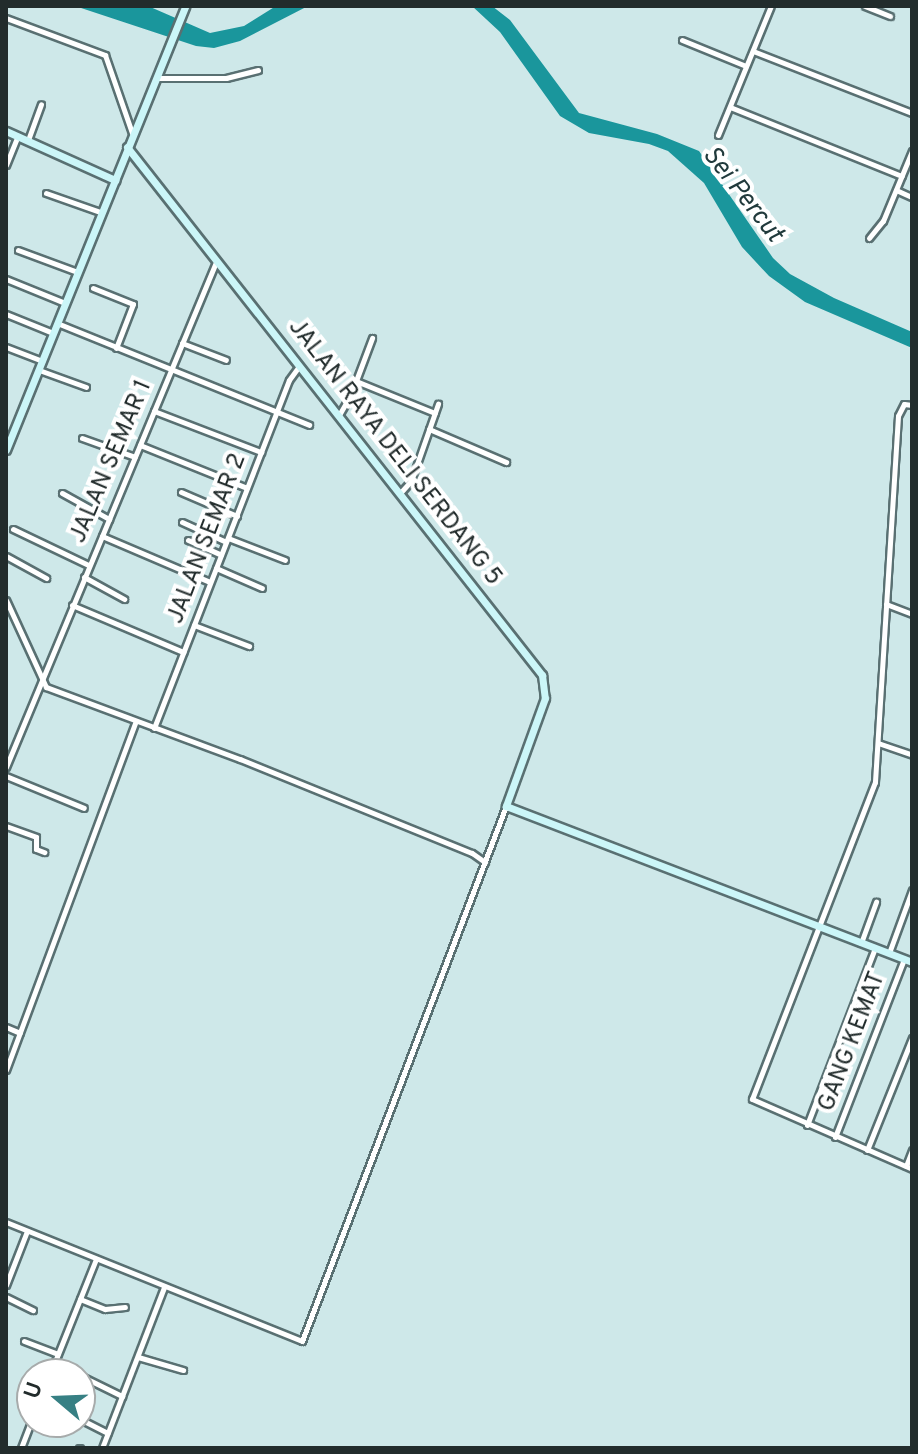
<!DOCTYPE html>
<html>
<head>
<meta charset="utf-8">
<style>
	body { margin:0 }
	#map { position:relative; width:918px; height:1454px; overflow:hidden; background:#cee8e9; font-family:Overpass,sans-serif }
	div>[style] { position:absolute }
	.water>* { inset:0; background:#1a969c }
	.roads { filter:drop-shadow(2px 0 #597072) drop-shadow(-2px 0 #597072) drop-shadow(0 2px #597072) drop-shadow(0 -2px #597072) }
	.street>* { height:5px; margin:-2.5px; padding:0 2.5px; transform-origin:2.5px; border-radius:2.5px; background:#fff }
	.secondary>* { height:7px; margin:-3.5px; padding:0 3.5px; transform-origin:3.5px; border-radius:3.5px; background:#cbf6f8 }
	span { translate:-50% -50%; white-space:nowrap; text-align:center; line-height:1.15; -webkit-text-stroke:8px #fff; paint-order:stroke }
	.street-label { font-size:24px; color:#222c2c }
	.water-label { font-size:26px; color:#213a3c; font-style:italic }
	.frame { position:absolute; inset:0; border:8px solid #222c2c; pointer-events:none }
	.north { position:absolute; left:16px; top:1358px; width:80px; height:80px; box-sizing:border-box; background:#fff; border:2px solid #a7abab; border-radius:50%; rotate:289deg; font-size:22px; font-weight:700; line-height:32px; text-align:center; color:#222c2c }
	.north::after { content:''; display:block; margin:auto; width:28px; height:36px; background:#378084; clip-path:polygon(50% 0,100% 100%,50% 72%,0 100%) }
</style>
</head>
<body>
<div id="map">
	<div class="water">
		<i style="clip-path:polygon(75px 6px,148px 6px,210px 33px,244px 26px,276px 6px,308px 6px,240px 41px,214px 48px,196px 46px)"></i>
		<i style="clip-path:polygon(472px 6px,492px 6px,510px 20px,579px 113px,657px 134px,699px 151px,773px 258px,790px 274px,834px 298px,912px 332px,912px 348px,805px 302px,769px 276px,742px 247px,704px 183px,668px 151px,649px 144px,589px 133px,560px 116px,500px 32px)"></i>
	</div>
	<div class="roads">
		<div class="street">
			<i style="left:865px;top:6px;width:27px;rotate:22deg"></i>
			<i style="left:6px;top:18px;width:106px;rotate:20.5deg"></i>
			<i style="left:105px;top:55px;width:83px;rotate:70.9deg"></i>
			<i style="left:682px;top:40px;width:69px;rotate:22.1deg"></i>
			<i style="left:753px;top:51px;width:171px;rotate:21.3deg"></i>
			<i style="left:157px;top:78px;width:69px"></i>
			<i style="left:226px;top:78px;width:33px;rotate:-14deg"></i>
			<i style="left:730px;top:107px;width:185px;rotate:21.9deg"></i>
			<i style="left:718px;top:135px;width:139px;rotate:-67.7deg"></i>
			<i style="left:28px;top:140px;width:38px;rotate:-70deg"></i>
			<i style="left:6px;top:165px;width:31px;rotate:-68deg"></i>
			<i style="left:896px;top:190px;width:17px;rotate:24deg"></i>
			<i style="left:46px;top:193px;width:57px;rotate:19.4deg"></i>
			<i style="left:869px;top:238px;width:22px;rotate:-51deg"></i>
			<i style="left:883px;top:221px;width:76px;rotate:-67.5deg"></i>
			<i style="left:18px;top:250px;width:63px;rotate:20.4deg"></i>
			<i style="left:6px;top:279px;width:64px;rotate:22.1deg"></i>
			<i style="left:93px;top:288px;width:43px;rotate:21.8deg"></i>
			<i style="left:133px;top:304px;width:47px;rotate:111.1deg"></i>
			<i style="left:6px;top:314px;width:51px;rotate:22deg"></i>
			<i style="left:57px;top:323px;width:272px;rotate:22deg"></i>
			<i style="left:182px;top:343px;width:47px;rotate:21.1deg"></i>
			<i style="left:6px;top:347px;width:39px;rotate:21deg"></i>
			<i style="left:39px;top:370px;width:50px;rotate:19.9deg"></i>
			<i style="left:356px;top:381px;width:85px;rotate:22.1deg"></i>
			<i style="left:912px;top:405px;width:8px;rotate:-173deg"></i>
			<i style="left:904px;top:404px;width:13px;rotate:117deg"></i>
			<i style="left:898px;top:416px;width:367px;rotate:93.6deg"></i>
			<i style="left:875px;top:782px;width:340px;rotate:111.2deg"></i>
			<i style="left:752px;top:1099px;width:175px;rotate:23.6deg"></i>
			<i style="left:154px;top:411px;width:115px;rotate:21deg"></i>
			<i style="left:339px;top:415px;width:24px;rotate:-60deg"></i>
			<i style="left:351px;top:394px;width:60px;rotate:-69.4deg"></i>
			<i style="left:429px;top:429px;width:84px;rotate:23.2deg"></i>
			<i style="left:82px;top:438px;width:56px;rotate:19.7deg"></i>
			<i style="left:140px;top:445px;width:115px;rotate:21.9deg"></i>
			<i style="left:181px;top:492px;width:61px;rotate:23.2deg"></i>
			<i style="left:401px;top:492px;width:15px;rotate:-48deg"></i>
			<i style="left:411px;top:481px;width:82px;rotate:-70.7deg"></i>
			<i style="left:62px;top:493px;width:54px;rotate:29deg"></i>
			<i style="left:182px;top:522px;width:48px;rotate:24.4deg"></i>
			<i style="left:13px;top:529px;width:83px;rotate:25.6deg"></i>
			<i style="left:102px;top:536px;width:117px;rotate:23.1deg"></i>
			<i style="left:228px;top:538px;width:61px;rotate:21.1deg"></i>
			<i style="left:188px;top:540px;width:36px;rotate:24deg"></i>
			<i style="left:6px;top:556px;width:46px;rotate:28.8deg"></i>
			<i style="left:216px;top:568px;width:50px;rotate:23.5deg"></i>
			<i style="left:84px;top:577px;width:46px;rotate:28.8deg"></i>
			<i style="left:6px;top:600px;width:96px;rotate:65.3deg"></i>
			<i style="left:46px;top:687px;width:207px;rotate:20.4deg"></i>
			<i style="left:240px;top:759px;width:250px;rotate:22.1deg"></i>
			<i style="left:472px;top:853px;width:16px;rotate:35deg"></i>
			<i style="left:886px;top:604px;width:28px;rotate:21deg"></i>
			<i style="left:72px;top:605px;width:121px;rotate:22.9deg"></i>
			<i style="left:194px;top:625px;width:59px;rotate:20.9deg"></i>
			<i style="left:154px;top:728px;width:373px;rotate:-68.8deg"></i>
			<i style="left:289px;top:380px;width:17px;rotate:-54deg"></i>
			<i style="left:878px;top:743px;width:36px;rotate:19deg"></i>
			<i style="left:6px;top:767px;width:547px;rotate:-67.42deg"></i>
			<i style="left:6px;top:776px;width:84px;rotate:22.3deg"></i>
			<i style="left:6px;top:826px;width:32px;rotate:20deg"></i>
			<i style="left:36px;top:837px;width:12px;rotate:90deg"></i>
			<i style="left:36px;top:849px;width:9px;rotate:21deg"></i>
			<i style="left:861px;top:943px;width:44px;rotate:-69.9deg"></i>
			<i style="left:889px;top:953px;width:67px;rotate:-69.9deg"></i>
			<i style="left:6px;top:1027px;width:15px;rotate:23deg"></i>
			<i style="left:6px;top:1070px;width:372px;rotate:-69.6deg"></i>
			<i style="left:807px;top:1125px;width:190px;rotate:-69deg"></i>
			<i style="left:835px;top:1137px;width:191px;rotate:-68.8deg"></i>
			<i style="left:867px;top:1150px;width:121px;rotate:-68.1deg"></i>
			<i style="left:906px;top:1166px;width:17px;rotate:-69deg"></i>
			<i style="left:6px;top:1222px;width:319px;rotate:21.9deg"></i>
			<i style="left:302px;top:1341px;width:573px;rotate:-69.13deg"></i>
			<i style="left:6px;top:1285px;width:58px;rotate:-68.7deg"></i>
			<i style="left:6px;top:1297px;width:30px;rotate:26deg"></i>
			<i style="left:80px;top:1299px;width:27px;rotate:22deg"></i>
			<i style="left:105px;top:1309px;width:20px;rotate:-6deg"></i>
			<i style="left:24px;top:1341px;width:36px;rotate:21deg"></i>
			<i style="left:138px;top:1357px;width:47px;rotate:16.1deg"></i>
			<i style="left:50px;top:1374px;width:124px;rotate:-68.2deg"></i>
			<i style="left:81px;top:1376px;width:46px;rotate:26deg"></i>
			<i style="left:80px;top:1419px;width:31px;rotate:27deg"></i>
			<i style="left:21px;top:1448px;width:30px;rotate:-69deg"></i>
			<i style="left:79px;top:1448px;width:1px"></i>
			<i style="left:102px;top:1448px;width:173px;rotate:-68.9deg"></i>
		</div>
		<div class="secondary">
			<i style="left:6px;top:131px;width:120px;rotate:24.2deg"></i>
			<i style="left:127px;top:147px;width:672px;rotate:51.83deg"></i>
			<i style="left:542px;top:675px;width:23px;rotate:83deg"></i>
			<i style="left:545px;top:698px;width:115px;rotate:109.9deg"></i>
			<i style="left:506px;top:806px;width:435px;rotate:21deg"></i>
			<i style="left:6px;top:450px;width:479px;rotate:-68deg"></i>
		</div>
	</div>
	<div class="street-label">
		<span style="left:394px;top:453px;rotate:52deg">JALAN RAYA DELI SERDANG 5</span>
		<span style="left:112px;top:462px;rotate:-67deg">JALAN SEMAR 1</span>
		<span style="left:208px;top:539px;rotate:-69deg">JALAN SEMAR 2</span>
		<span style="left:853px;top:1042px;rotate:-69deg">GANG KEMAT</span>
	</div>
	<div class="water-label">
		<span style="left:742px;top:195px;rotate:52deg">Sei Percut</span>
	</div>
	<div class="frame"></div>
	<div class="north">U</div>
</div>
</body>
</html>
